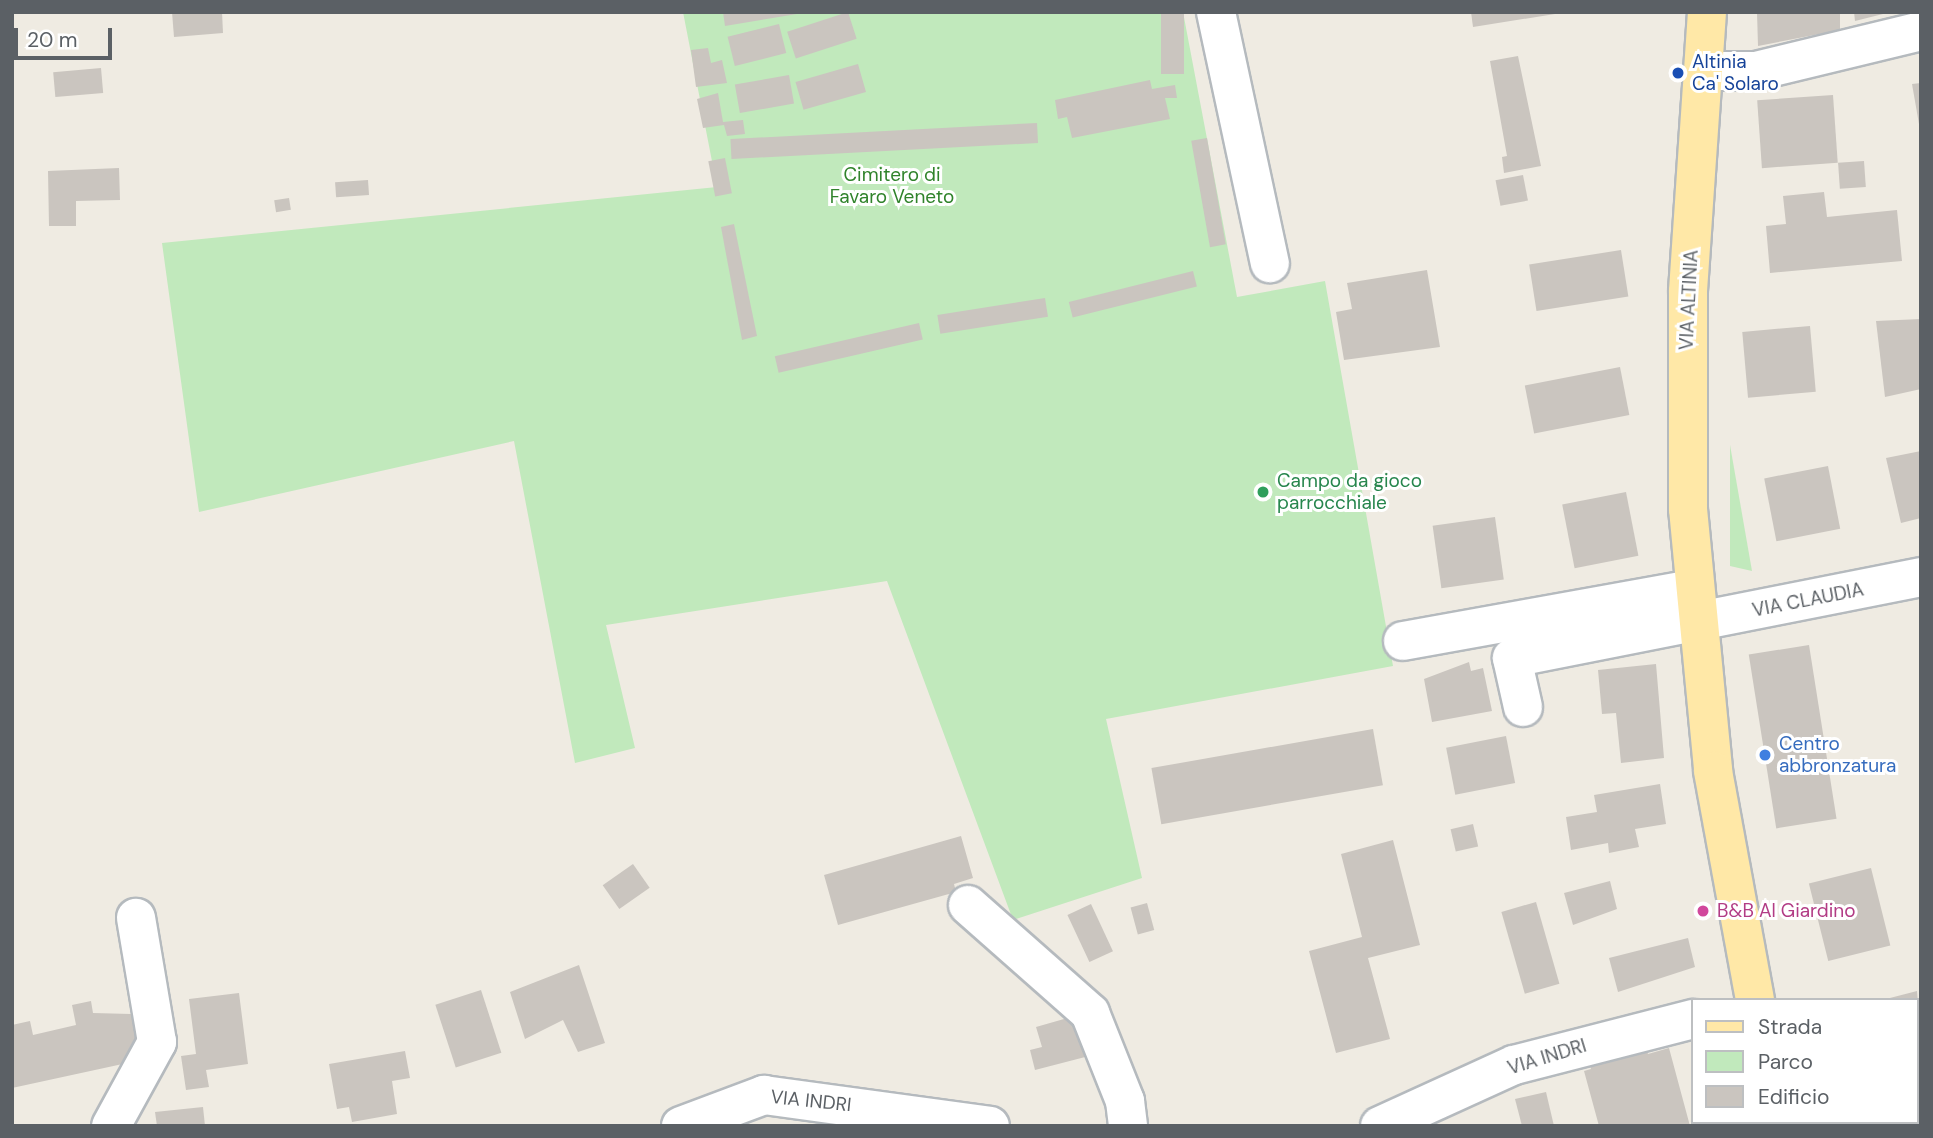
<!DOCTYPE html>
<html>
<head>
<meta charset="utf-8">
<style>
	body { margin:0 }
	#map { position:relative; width:1933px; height:1138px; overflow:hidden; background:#efebe2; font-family:"DM Sans",sans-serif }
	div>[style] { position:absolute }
	.green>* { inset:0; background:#c1e9bc }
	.building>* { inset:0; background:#cac5bf; transform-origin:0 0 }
	.roads { filter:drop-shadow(2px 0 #b5babe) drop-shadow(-2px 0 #b5babe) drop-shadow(0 2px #b5babe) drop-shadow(0 -2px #b5babe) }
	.minor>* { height:38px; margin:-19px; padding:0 19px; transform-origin:19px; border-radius:19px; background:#fff }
	.major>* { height:38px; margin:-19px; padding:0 19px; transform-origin:19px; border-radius:19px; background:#ffe8a7 }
	.dots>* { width:19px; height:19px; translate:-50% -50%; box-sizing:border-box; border:4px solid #fff; border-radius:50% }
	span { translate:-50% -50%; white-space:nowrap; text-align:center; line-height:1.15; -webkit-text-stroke:6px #fff; paint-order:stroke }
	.transit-label { font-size:19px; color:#164399 }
	.left { translate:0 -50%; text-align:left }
	.park-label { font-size:19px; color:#30832b }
	.street-label { font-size:19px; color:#5b6065 }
	.leisure-label { font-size:19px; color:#27864d }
	.shop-label { font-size:19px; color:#366cbe }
	.hotel-label { font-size:19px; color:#b23c85 }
	.frame { position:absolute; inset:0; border:14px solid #5b6065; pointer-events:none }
	.legend { position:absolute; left:1691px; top:998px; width:228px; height:126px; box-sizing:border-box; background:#fff; border:2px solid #bdbfc1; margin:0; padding:9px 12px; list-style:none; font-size:21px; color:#5b6065 }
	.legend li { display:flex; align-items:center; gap:14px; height:35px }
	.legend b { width:35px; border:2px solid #bdbfc1 }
	.scale { position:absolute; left:14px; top:28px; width:98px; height:32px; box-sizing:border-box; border:4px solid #5b6065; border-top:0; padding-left:9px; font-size:21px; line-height:24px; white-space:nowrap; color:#5b6065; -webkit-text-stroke:5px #fff; paint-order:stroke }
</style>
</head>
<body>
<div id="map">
	<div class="green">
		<i style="clip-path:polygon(683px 12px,1183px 12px,1237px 297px,1325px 281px,1393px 666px,1106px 719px,1142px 878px,1013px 920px,887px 581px,606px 625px,635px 748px,575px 763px,514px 441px,199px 512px,162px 243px,717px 187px)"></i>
		<i style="clip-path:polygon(1730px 445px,1752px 571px,1730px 566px)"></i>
	</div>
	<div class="building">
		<i style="clip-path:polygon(172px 12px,222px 12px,223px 33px,174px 37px)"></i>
		<i style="clip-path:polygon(723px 12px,803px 12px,803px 13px,725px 26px)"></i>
		<i style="left:848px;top:12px;width:28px;height:64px;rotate:72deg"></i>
		<i style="left:1161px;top:12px;width:23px;height:62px"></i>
		<i style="clip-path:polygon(1471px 12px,1555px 12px,1555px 14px,1473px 27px)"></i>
		<i style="clip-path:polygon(1757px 12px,1840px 12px,1840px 30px,1758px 46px)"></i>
		<i style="clip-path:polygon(1854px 12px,1886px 12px,1887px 13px,1855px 21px)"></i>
		<i style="left:779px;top:24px;width:30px;height:53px;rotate:76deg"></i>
		<i style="clip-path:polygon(708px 48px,711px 63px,722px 60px,727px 83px,696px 87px,691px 50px)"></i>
		<i style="clip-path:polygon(1518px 56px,1541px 166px,1504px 173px,1502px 157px,1507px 156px,1490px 61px)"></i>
		<i style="left:858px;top:64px;width:29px;height:65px;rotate:74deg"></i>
		<i style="left:101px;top:68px;width:25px;height:48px;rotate:85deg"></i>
		<i style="left:789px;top:75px;width:29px;height:55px;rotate:80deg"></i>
		<i style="clip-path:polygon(1150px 80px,1152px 89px,1175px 85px,1177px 98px,1165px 98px,1170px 119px,1072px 138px,1067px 117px,1058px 119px,1055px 100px)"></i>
		<i style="clip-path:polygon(1921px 83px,1921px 124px,1919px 124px,1912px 84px)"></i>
		<i style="clip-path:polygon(718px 93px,723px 122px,743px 120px,745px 134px,727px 136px,724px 125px,703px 128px,697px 99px)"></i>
		<i style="left:1833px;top:95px;width:68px;height:76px;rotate:86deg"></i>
		<i style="left:1037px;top:123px;width:20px;height:307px;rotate:87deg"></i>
		<i style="left:1207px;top:138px;width:108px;height:16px;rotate:80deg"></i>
		<i style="left:725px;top:158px;width:36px;height:17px;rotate:79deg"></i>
		<i style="left:1864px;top:161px;width:26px;height:26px;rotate:86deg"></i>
		<i style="clip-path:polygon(119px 168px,120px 200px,76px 201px,76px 226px,49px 226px,48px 171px)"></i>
		<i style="left:1523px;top:175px;width:26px;height:28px;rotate:79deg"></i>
		<i style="left:368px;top:180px;width:15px;height:33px;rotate:86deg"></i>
		<i style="clip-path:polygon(1824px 192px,1827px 217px,1897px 210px,1902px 261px,1770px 273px,1766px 226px,1786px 224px,1783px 196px)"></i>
		<i style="left:289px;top:198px;width:12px;height:15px;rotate:81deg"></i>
		<i style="clip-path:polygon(734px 224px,757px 336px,742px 340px,721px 227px)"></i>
		<i style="left:1621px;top:250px;width:47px;height:93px;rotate:81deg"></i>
		<i style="clip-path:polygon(1427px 270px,1440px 347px,1344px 360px,1336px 312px,1352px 309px,1347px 283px)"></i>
		<i style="left:1193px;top:271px;width:16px;height:128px;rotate:76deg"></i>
		<i style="left:1045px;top:298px;width:19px;height:109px;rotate:81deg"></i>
		<i style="clip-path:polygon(1921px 319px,1921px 389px,1885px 397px,1876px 321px)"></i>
		<i style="left:919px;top:323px;width:17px;height:148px;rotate:77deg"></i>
		<i style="left:1810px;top:326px;width:66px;height:68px;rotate:85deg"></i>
		<i style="left:1620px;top:367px;width:49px;height:97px;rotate:79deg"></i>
		<i style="clip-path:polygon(1921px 451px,1921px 518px,1901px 523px,1886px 458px)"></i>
		<i style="left:1828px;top:466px;width:64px;height:65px;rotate:79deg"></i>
		<i style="left:1626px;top:492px;width:65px;height:65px;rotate:79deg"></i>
		<i style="left:1495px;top:517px;width:63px;height:63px;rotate:82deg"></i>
		<i style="left:1809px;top:645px;width:176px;height:61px;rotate:81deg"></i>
		<i style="clip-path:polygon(1469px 662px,1471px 671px,1483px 668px,1492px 711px,1432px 722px,1424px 679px)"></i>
		<i style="clip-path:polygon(1656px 664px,1664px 758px,1621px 763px,1616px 713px,1602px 714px,1598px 670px)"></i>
		<i style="left:1373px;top:729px;width:57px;height:225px;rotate:80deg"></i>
		<i style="left:1506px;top:736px;width:48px;height:61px;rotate:79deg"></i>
		<i style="clip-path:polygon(1660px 784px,1666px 824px,1635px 829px,1639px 847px,1609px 853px,1608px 843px,1571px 850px,1566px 817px,1597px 812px,1594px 795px)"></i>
		<i style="left:1473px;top:824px;width:23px;height:23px;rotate:77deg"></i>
		<i style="clip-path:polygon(961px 836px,973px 878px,954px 884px,956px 892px,838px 925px,824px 875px)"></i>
		<i style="clip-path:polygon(1393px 840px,1420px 945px,1368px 958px,1390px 1039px,1336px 1053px,1309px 951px,1362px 937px,1341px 854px)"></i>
		<i style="left:633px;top:864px;width:29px;height:37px;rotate:55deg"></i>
		<i style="left:1871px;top:868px;width:80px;height:64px;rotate:76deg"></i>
		<i style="clip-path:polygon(1610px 881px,1617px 909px,1573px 925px,1564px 893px)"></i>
		<i style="left:1536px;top:902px;width:85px;height:36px;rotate:74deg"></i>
		<i style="left:1147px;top:903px;width:28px;height:17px;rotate:75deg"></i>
		<i style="left:1091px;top:904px;width:52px;height:26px;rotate:65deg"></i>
		<i style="clip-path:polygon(1688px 938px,1695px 967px,1618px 992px,1609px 958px)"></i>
		<i style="clip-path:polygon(579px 965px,605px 1043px,578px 1052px,563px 1020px,525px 1039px,510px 992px)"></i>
		<i style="left:481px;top:990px;width:66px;height:48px;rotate:72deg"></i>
		<i style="clip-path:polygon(1917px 991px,1921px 1042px,1917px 1043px,1917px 1000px,1886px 999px)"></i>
		<i style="clip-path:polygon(239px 993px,248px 1064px,206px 1070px,209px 1087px,186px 1090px,181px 1056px,196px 1054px,189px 999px)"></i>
		<i style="clip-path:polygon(91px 1001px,93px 1013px,131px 1014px,141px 1060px,12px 1088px,12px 1025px,30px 1021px,33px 1035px,76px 1025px,72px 1005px)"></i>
		<i style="clip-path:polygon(1078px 1015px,1089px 1056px,1035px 1070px,1030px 1050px,1042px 1047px,1036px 1027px)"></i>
		<i style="clip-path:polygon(1645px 1044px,1648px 1054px,1669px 1048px,1690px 1126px,1599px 1126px,1584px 1071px,1591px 1069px,1588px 1059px)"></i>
		<i style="clip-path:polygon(405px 1051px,410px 1078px,392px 1081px,397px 1114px,352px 1122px,349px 1107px,337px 1109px,329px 1064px)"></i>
		<i style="clip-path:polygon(1546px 1092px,1554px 1126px,1522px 1126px,1515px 1099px)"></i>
		<i style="clip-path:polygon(203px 1107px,205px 1126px,157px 1126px,155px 1112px)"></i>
	</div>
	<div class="roads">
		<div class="minor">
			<i style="left:1216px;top:12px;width:257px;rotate:77.9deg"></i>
			<i style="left:1705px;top:71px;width:51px"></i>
			<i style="left:1756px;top:71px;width:170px;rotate:-13.6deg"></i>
			<i style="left:1403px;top:641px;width:295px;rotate:-10.2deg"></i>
			<i style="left:1523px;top:707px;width:50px;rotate:-102.7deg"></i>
			<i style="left:1512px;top:658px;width:417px;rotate:-11.2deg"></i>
			<i style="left:968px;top:905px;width:163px;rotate:41.5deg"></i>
			<i style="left:1090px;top:1013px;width:95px;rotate:68.3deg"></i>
			<i style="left:1125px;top:1101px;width:25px;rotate:83deg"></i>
			<i style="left:1728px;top:1122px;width:4px;rotate:76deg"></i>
			<i style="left:111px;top:1126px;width:96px;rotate:-61.3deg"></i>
			<i style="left:157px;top:1042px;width:126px;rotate:-99.6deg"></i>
			<i style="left:681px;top:1126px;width:89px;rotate:-20.5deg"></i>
			<i style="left:764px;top:1095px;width:228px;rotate:7.8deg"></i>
			<i style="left:1380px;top:1126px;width:147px;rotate:-24.5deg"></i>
			<i style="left:1514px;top:1065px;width:185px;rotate:-14.4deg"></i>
		</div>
		<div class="major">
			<i style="left:1707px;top:12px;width:281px;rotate:93.9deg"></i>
			<i style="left:1688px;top:292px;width:217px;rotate:90deg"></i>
			<i style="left:1688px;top:509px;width:263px;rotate:84.5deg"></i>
			<i style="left:1713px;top:771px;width:233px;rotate:79.6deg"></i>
			<i style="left:1786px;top:1122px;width:4px;rotate:76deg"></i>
		</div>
	</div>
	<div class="dots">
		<i style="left:1678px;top:73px;background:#1a4fb4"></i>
		<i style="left:1263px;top:492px;background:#2e9e5b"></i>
		<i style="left:1765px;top:755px;background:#3f7fe0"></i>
		<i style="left:1703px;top:911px;background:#d1479c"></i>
	</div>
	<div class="transit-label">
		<span class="left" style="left:1692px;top:73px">Altinia<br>Ca' Solaro</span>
	</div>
	<div class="park-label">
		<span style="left:892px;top:186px">Cimitero di<br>Favaro Veneto</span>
	</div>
	<div class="street-label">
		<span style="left:1689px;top:300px;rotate:-87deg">VIA ALTINIA</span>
		<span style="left:1808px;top:600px;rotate:-11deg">VIA CLAUDIA</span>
		<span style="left:1547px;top:1057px;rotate:-17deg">VIA INDRI</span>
		<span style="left:811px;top:1101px;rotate:6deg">VIA INDRI</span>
	</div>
	<div class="leisure-label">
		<span class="left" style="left:1277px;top:492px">Campo da gioco<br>parrocchiale</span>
	</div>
	<div class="shop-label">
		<span class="left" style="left:1779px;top:755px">Centro<br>abbronzatura</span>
	</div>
	<div class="hotel-label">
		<span class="left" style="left:1717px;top:911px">B&amp;B Al Giardino</span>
	</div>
	<div class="frame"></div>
	<ul class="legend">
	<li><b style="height:9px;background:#ffe8a7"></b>Strada</li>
	<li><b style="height:19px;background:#c1e9bc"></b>Parco</li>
	<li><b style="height:19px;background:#cac5bf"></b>Edificio</li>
	</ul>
	<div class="scale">20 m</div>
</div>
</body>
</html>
